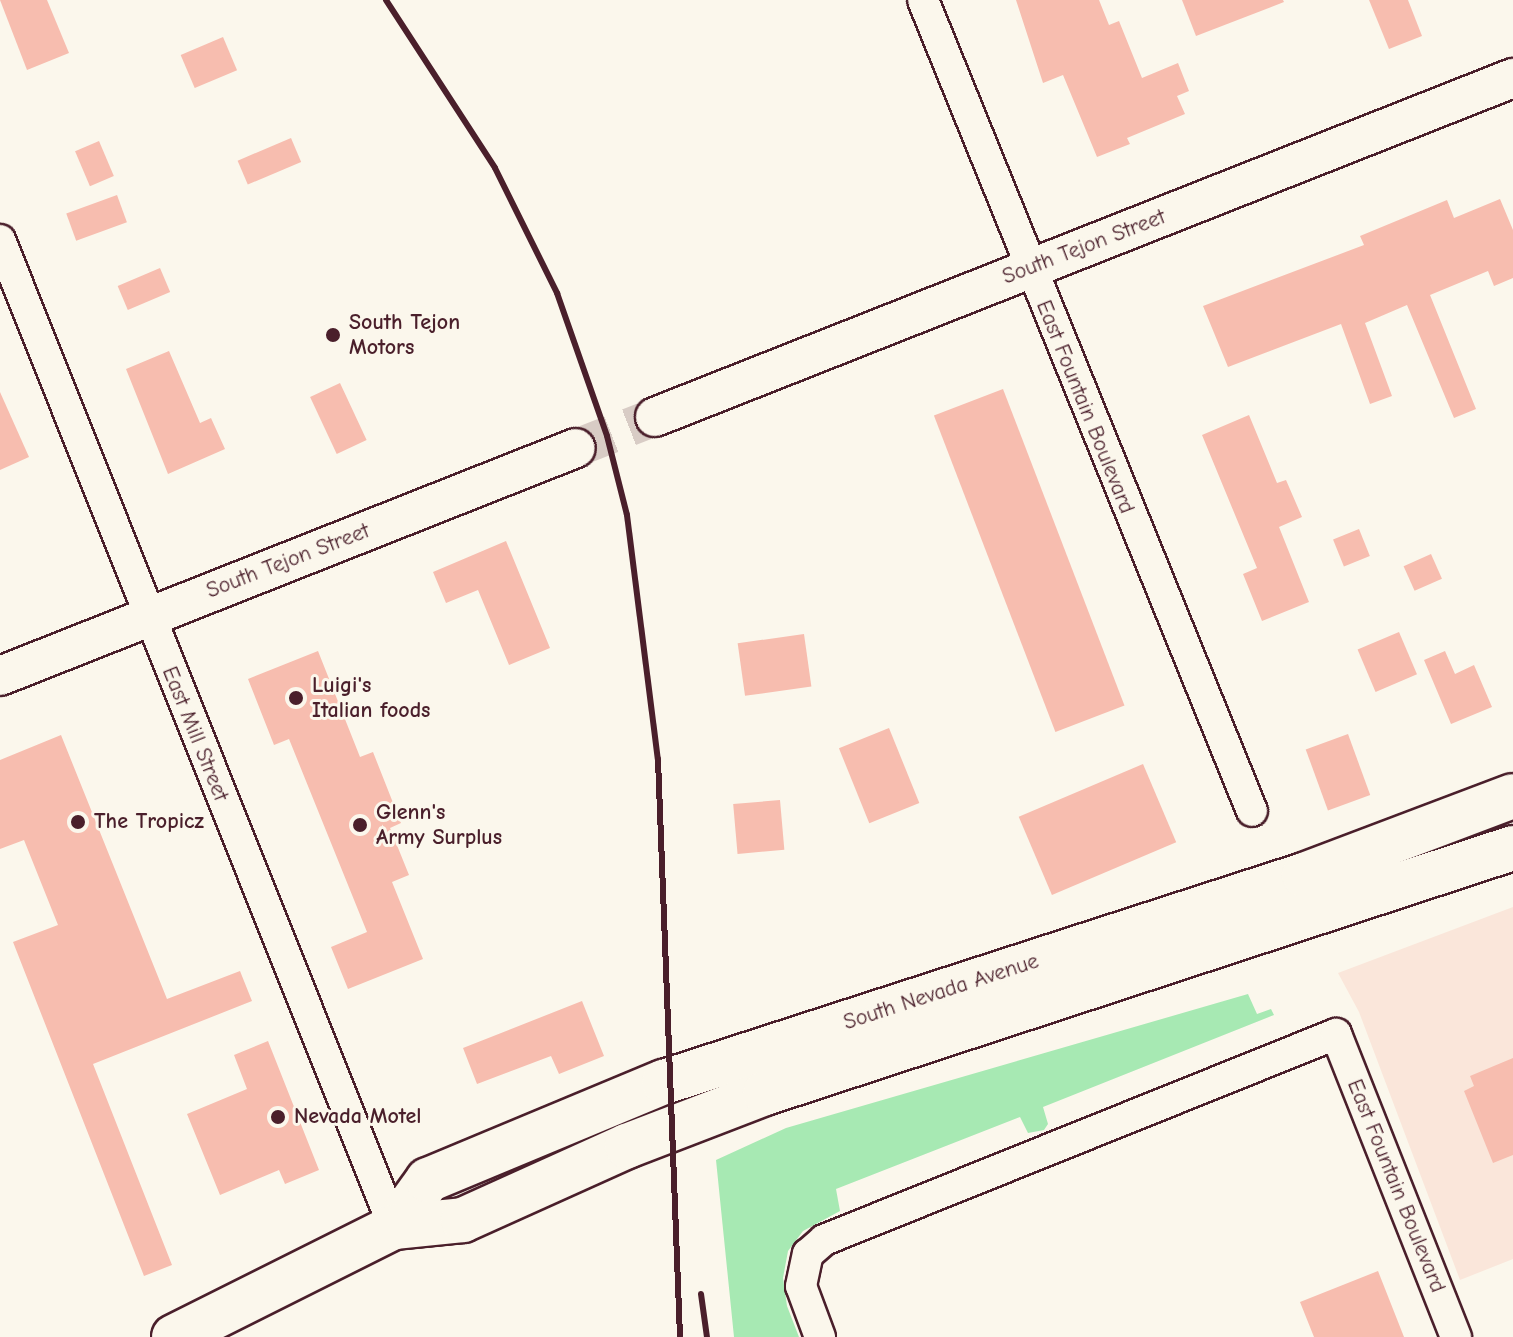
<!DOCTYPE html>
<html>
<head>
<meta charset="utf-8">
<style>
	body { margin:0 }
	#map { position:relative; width:1513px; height:1337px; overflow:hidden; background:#fbf7ec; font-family:"Comic Neue",sans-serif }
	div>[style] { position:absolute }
	.built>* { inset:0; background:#fae6da }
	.green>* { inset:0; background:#a7e9b3 }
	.building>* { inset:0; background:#f7bdaf; transform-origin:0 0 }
	.tertiary-tunnel>* { height:38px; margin-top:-19px; transform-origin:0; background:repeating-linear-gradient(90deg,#d8ccc5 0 38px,transparent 0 57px) }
	.roads { filter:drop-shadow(2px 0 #4a1f2b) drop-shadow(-2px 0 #4a1f2b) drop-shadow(0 2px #4a1f2b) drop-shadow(0 -2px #4a1f2b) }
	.minor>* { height:30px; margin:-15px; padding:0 15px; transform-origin:15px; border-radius:15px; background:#fbf7ec }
	.tertiary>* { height:38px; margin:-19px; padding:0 19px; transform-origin:19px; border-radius:19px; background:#fbf7ec }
	.primary>* { height:44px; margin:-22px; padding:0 22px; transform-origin:22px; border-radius:22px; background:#fbf7ec }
	.rail>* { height:6px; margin:-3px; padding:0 3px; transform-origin:3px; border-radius:3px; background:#4a1f2b }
	.dots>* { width:22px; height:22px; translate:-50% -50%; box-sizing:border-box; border:4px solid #fbf7ec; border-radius:50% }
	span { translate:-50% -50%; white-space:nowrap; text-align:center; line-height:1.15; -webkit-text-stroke:6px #fbf7ec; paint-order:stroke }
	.street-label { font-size:22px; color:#4a1f2b }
	.poi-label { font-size:22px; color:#4a1f2b; font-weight:700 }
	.left { translate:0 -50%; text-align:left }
</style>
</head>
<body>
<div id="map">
	<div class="built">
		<i style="clip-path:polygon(1513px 907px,1513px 1259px,1460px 1280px,1359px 1012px,1338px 973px)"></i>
	</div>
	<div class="green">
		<i style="clip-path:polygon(1248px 994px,1257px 1014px,1271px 1009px,1274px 1015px,1043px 1107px,1048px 1124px,1044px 1130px,1028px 1133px,1020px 1117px,836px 1189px,840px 1211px,803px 1231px,788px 1251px,783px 1278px,787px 1306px,799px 1337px,734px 1337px,716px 1160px,786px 1128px)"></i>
	</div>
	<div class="building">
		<i style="clip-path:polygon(0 0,47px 0,69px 53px,27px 70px)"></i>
		<i style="clip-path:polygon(1016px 0,1099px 0,1109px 25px,1119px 21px,1142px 78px,1178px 63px,1189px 91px,1177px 96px,1185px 114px,1127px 138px,1130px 144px,1097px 157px,1063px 75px,1043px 83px)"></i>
		<i style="clip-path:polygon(1182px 0,1283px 0,1284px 2px,1196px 36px)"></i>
		<i style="clip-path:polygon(1369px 0,1408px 0,1422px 36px,1389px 49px)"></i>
		<i style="left:223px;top:37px;width:36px;height:46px;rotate:67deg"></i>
		<i style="left:291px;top:138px;width:26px;height:58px;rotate:67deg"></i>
		<i style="left:99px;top:141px;width:38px;height:26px;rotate:67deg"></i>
		<i style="left:117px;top:195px;width:29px;height:54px;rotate:70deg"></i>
		<i style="clip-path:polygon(1500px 199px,1513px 230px,1513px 278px,1494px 286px,1488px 271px,1430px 295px,1476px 409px,1454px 418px,1407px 305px,1365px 323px,1392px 396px,1370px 404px,1341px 324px,1228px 367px,1203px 306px,1364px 245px,1360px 236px,1447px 200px,1454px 218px)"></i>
		<i style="left:160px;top:268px;width:26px;height:46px;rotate:67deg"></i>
		<i style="clip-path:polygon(169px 351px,200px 423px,211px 418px,225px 449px,168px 474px,126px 369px)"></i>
		<i style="left:340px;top:383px;width:63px;height:33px;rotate:65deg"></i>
		<i style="left:1003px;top:389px;width:339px;height:74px;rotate:69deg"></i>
		<i style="clip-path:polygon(0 392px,29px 457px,0 470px)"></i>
		<i style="clip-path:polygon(1249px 415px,1277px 483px,1286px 480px,1302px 517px,1279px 527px,1309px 602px,1262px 621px,1243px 574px,1257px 568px,1202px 435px)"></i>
		<i style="left:1359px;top:529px;width:29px;height:28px;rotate:68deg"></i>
		<i style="clip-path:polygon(506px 541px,550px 648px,509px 665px,478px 590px,446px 603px,433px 572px)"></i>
		<i style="left:1431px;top:554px;width:27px;height:30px;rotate:66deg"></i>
		<i style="left:1399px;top:632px;width:46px;height:45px;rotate:67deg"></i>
		<i style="left:804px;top:634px;width:53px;height:67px;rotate:82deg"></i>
		<i style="clip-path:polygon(318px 651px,360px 757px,373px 752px,401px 823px,390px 828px,409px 875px,392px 882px,423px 959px,348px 989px,331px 947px,367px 932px,289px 739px,274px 745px,248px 679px)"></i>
		<i style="clip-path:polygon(1445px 651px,1455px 674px,1474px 665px,1492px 707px,1451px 724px,1424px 660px)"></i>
		<i style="left:889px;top:728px;width:81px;height:54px;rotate:68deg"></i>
		<i style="left:1348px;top:734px;width:65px;height:45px;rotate:70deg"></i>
		<i style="clip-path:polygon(61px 735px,167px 999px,240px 971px,252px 1001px,93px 1064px,172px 1265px,144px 1276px,13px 942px,58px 925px,24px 840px,0 849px,0 760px)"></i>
		<i style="left:1143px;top:764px;width:85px;height:135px;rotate:67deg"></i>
		<i style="left:780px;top:800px;width:50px;height:47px;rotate:85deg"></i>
		<i style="clip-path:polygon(582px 1001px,604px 1056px,559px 1074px,551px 1056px,477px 1084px,463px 1048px)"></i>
		<i style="clip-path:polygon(268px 1041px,319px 1170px,285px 1184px,279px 1170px,220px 1195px,187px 1114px,247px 1089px,234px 1055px)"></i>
		<i style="clip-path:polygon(1513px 1058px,1513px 1155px,1493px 1163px,1464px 1091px,1474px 1086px,1470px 1076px)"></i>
		<i style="clip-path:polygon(1378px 1271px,1404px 1337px,1314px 1337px,1300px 1302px)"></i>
	</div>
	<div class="tertiary-tunnel">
		<i style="left:576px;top:448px;width:85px;rotate:-21.4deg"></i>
	</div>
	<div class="roads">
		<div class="minor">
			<i style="left:923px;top:0;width:875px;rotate:67.92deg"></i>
			<i style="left:0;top:240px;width:1063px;rotate:68.24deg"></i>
			<i style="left:820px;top:1337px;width:54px;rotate:-110.4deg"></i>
			<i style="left:801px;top:1286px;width:33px;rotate:-78deg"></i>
			<i style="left:808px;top:1254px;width:21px;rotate:-41deg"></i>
			<i style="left:824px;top:1240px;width:552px;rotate:-21.92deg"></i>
			<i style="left:1336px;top:1034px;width:326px;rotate:68.4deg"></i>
		</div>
		<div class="tertiary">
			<i style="left:655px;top:417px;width:923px;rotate:-21.56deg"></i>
			<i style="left:0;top:676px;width:619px;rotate:-21.6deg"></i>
		</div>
		<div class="primary">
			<i style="left:394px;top:1227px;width:58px;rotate:-54.1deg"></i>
			<i style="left:428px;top:1180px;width:256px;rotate:-22.6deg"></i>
			<i style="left:664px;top:1082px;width:673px;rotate:-17.92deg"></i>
			<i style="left:1304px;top:875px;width:223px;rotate:-20.7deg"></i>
			<i style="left:174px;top:1337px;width:246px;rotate:-26.6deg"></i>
			<i style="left:394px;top:1227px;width:69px;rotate:-5.8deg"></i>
			<i style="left:463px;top:1220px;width:180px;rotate:-24.3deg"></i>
			<i style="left:627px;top:1146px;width:148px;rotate:-21deg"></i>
			<i style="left:765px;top:1093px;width:787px;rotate:-18.14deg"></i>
		</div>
	</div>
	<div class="rail">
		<i style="left:386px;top:0;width:200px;rotate:57deg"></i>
		<i style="left:495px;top:168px;width:140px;rotate:63.6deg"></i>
		<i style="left:557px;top:293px;width:151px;rotate:70.7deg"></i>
		<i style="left:607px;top:436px;width:81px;rotate:75.8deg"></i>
		<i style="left:627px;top:515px;width:246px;rotate:82.8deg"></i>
		<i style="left:658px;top:759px;width:578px;rotate:87.82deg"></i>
		<i style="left:701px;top:1294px;width:43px;rotate:82.1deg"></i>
	</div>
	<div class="dots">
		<i style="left:333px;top:335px;background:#4a1f2b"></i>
		<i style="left:296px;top:698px;background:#4a1f2b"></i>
		<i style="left:78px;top:822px;background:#4a1f2b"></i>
		<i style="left:360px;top:825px;background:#4a1f2b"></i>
		<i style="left:278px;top:1117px;background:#4a1f2b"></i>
	</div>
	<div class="street-label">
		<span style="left:1084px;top:247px;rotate:-21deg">South Tejon Street</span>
		<span style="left:1085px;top:407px;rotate:68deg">East Fountain Boulevard</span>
		<span style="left:288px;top:561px;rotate:-21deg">South Tejon Street</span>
		<span style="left:195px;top:734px;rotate:68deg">East Mill Street</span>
		<span style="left:941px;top:992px;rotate:-18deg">South Nevada Avenue</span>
		<span style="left:1396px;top:1186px;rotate:68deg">East Fountain Boulevard</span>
	</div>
	<div class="poi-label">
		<span class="left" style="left:349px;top:335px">South Tejon<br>Motors</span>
		<span class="left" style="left:312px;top:698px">Luigi's<br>Italian foods</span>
		<span class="left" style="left:376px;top:825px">Glenn's<br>Army Surplus</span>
		<span class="left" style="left:94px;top:822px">The Tropicz</span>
		<span class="left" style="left:294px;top:1117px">Nevada Motel</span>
	</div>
</div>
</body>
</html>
